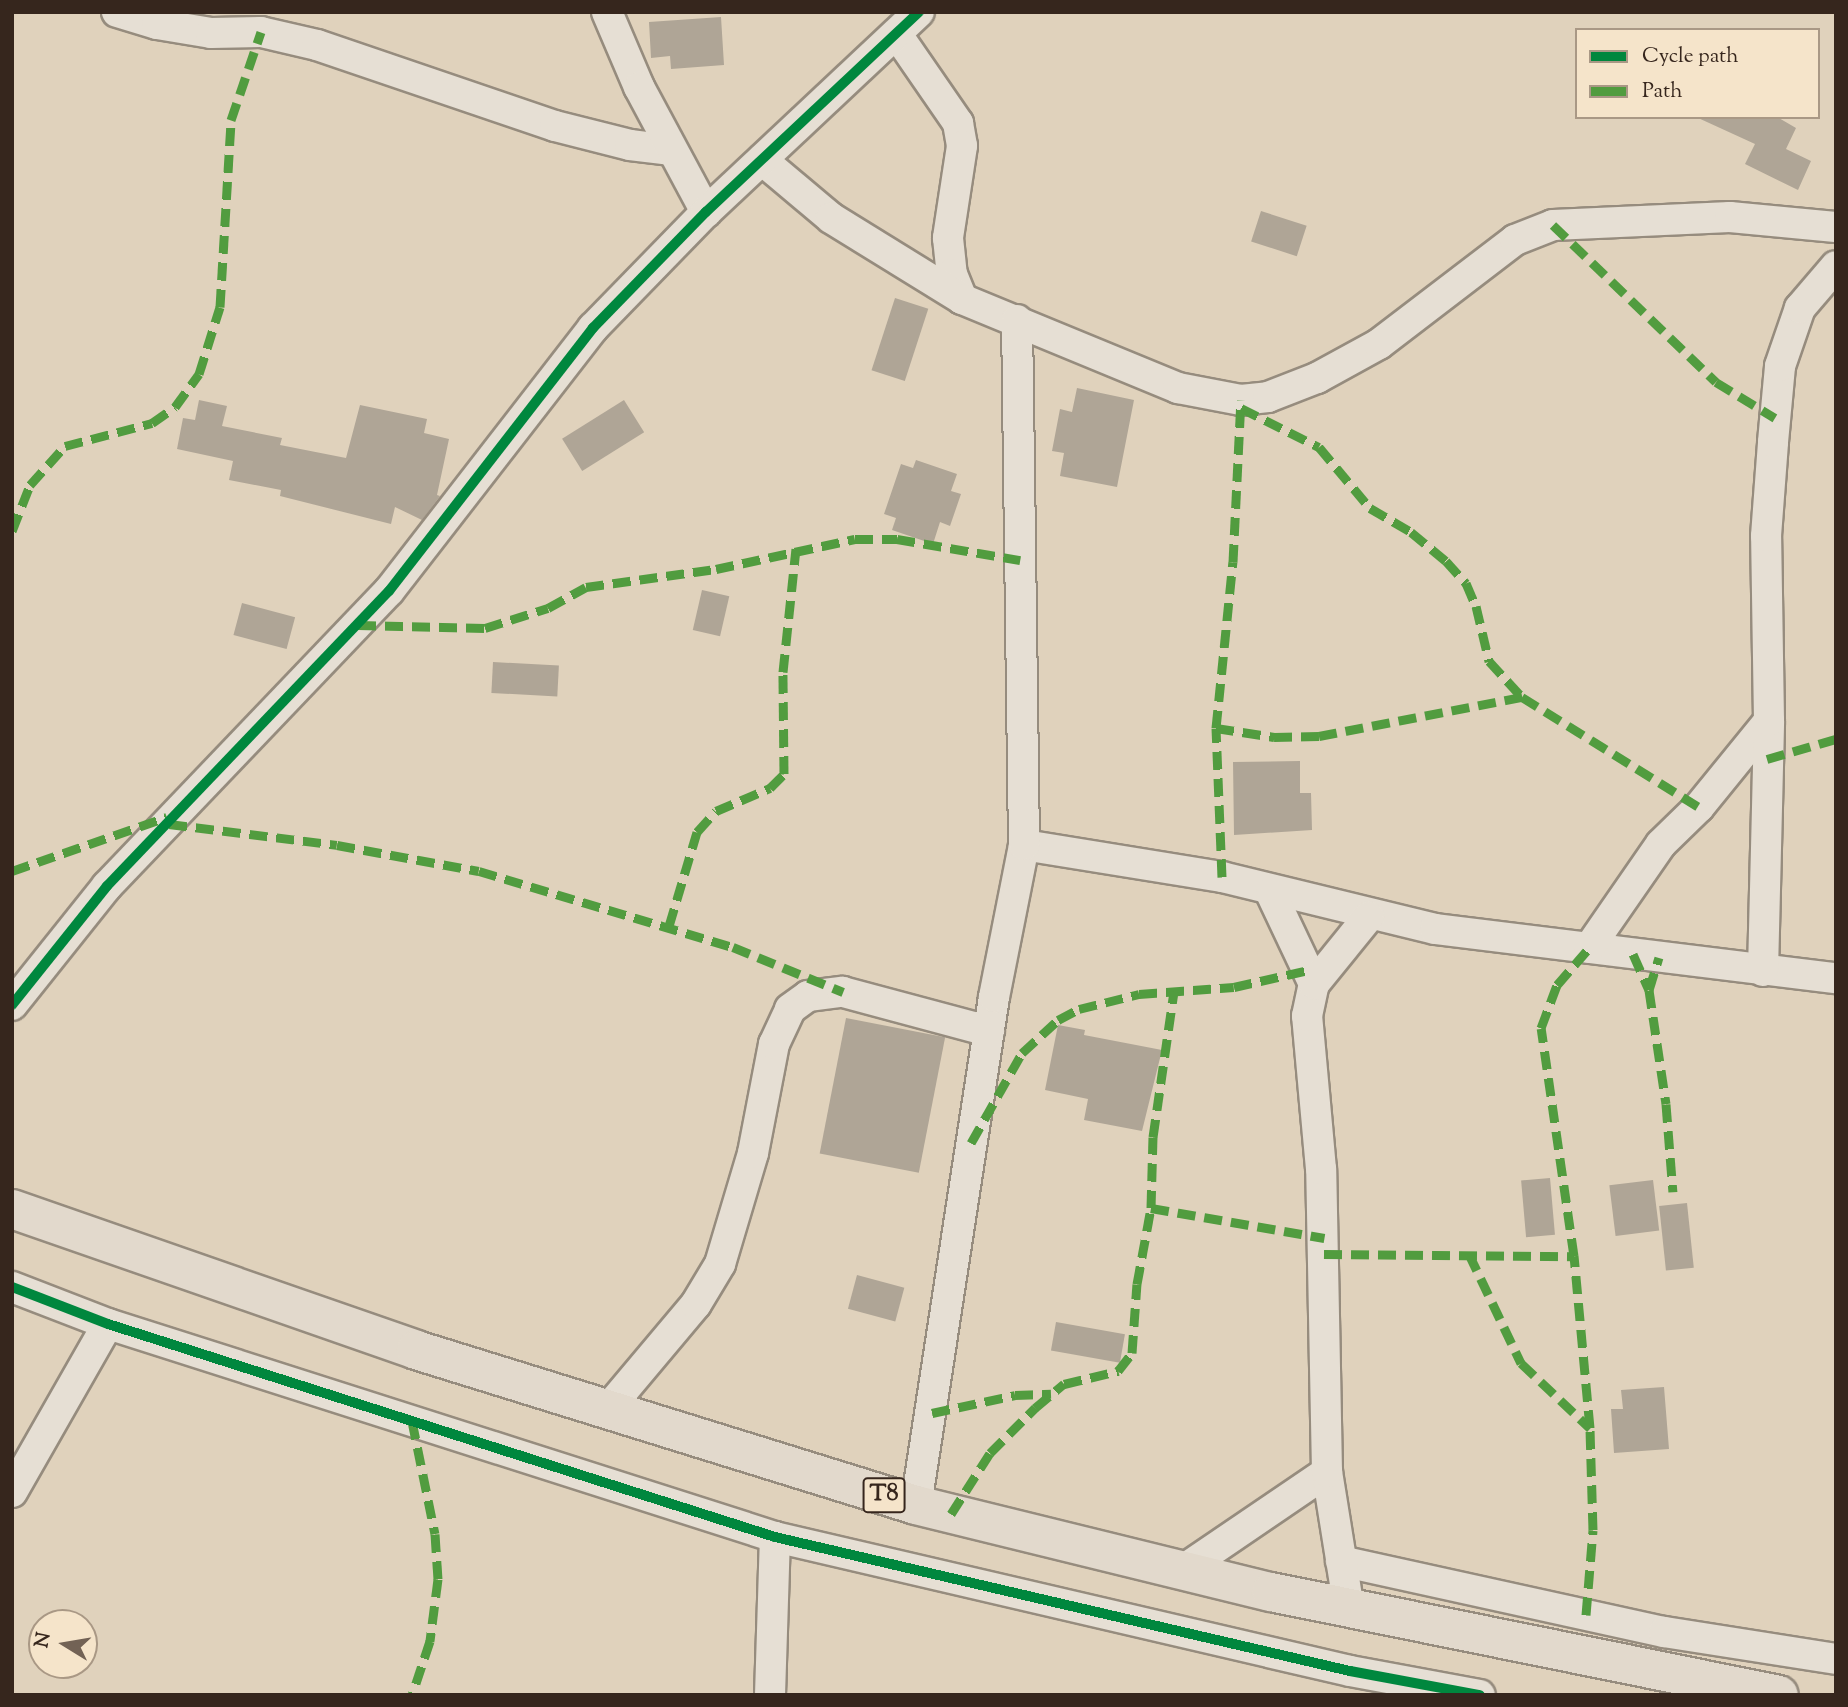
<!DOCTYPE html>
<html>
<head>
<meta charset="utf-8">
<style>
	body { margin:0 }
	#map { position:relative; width:1848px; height:1707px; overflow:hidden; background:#e0d2bc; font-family:"Sorts Mill Goudy",serif }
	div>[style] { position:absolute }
	.building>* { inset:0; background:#afa596; transform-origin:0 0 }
	.roads { filter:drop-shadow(2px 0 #968c7e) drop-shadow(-2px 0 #968c7e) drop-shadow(0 2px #968c7e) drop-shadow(0 -2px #968c7e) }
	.minor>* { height:30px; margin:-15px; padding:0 15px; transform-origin:15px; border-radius:15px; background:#e6dfd4 }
	.primary>* { height:38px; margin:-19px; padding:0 19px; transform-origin:19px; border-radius:19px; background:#e2d9cc }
	.quiet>* { height:9px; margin-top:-4.5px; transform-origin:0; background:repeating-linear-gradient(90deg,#519c3f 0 18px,transparent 0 27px) }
	.cycleway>* { height:10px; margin:-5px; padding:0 5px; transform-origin:5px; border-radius:5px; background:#00873e }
	span { translate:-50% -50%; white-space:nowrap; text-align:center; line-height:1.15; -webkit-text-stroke:6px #f5e4ca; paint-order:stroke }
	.shield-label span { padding:2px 5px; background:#f5e4ca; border:2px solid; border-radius:5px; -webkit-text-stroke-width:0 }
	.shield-label { font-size:24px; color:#36261d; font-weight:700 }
	.frame { position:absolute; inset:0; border:14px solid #36261d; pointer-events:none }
	.legend { position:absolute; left:1575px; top:28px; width:245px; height:91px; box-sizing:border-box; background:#f5e4ca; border:2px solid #a99885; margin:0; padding:9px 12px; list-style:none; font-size:21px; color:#36261d }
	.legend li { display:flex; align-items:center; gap:14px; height:35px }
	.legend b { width:35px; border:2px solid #a99885 }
	.north { position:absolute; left:28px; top:1609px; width:70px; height:70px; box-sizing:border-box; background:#f5e4ca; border:2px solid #a99885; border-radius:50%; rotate:281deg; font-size:19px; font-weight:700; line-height:28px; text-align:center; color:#36261d }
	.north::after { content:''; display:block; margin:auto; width:24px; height:32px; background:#726255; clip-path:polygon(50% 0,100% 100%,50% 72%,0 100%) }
</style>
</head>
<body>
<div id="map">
	<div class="building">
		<i style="clip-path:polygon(721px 17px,724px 65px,671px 69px,670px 56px,651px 58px,649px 22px)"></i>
		<i style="clip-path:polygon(1696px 117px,1777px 117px,1796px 128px,1786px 149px,1811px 161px,1798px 190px,1745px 164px,1755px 144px)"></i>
		<i style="left:1261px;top:211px;width:48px;height:32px;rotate:18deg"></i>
		<i style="left:895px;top:298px;width:35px;height:76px;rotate:18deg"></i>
		<i style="clip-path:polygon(1077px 388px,1134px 400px,1117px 487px,1060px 476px,1064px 453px,1052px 451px,1060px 409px,1072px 412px)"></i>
		<i style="clip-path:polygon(199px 400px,227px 406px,222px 426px,282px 438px,280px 445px,346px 458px,360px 405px,427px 419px,424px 433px,449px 439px,437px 495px,440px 496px,422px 520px,395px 507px,391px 524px,280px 496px,281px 490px,229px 480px,233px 461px,177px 449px,183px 418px,195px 420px)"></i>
		<i style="left:624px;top:400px;width:38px;height:73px;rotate:58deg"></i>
		<i style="clip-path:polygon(916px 460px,957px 474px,951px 491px,961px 494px,950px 526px,940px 522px,933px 544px,892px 530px,896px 518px,884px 514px,901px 464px,913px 468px)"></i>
		<i style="left:702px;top:590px;width:28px;height:41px;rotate:13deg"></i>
		<i style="left:242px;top:603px;width:55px;height:33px;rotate:15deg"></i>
		<i style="left:493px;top:662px;width:66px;height:31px;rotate:3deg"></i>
		<i style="clip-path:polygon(1300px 761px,1300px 793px,1311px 793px,1312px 830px,1234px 835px,1233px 762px)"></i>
		<i style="left:846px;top:1018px;width:101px;height:138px;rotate:11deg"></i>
		<i style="clip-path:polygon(1058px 1025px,1085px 1030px,1084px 1035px,1162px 1050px,1142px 1131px,1084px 1120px,1088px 1099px,1045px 1090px)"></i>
		<i style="left:1550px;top:1178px;width:57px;height:29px;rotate:85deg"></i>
		<i style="left:1653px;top:1180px;width:51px;height:44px;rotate:83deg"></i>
		<i style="left:1687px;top:1203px;width:65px;height:28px;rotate:84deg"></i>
		<i style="left:857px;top:1275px;width:49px;height:35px;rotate:15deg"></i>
		<i style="left:1056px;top:1322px;width:70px;height:29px;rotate:10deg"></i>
		<i style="clip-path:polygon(1664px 1387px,1669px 1449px,1614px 1453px,1611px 1409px,1623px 1409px,1621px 1390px)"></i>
	</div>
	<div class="roads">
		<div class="minor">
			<i style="left:117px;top:12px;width:42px;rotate:16.7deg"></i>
			<i style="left:157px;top:24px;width:55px;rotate:9.5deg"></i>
			<i style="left:211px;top:33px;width:50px;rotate:-1.1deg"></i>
			<i style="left:261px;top:32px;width:57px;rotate:13.1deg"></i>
			<i style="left:317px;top:45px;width:251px;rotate:18.8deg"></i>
			<i style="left:555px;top:126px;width:77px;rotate:14.2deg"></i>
			<i style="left:630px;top:145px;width:40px;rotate:7.1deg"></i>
			<i style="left:607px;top:12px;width:82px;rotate:66.9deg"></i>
			<i style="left:639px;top:87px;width:142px;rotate:61.8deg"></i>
			<i style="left:898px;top:36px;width:106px;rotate:55.4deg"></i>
			<i style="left:958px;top:123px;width:23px;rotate:80deg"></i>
			<i style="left:962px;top:146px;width:93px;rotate:98.7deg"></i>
			<i style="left:948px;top:238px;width:36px;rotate:84deg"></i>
			<i style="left:952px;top:274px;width:27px;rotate:68deg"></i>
			<i style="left:762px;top:160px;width:90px;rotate:40deg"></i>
			<i style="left:831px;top:218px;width:154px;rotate:31.7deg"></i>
			<i style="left:962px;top:299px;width:234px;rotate:22.4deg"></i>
			<i style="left:1178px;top:388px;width:64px;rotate:10.8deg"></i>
			<i style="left:1241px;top:400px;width:27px;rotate:-6deg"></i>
			<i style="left:1268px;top:397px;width:53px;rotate:-21.2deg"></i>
			<i style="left:1317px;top:378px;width:71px;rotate:-28.7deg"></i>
			<i style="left:1379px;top:344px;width:171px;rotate:-37.4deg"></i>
			<i style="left:1515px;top:240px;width:41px;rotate:-21.5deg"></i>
			<i style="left:1553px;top:225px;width:177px;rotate:-2.6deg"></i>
			<i style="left:1730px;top:217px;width:106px;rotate:5.4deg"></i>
			<i style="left:1024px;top:845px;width:201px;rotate:9.2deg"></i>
			<i style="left:1222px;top:877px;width:219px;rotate:13.7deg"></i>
			<i style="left:1435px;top:929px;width:404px;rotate:7deg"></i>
			<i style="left:1271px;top:893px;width:101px;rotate:64.7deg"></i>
			<i style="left:1589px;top:948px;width:126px;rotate:-55.3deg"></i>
			<i style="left:1661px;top:844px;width:53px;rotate:-44.2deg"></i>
			<i style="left:1699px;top:807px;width:111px;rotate:-50.9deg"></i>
			<i style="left:1763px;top:971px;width:250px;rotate:-88.6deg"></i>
			<i style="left:1769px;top:721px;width:185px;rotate:-90.9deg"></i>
			<i style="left:1766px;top:536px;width:94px;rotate:-85.7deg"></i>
			<i style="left:1773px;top:442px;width:76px;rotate:-84.7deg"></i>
			<i style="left:1780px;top:366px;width:61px;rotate:-71deg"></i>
			<i style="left:1800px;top:308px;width:55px;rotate:-49.4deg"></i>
			<i style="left:12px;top:1005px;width:152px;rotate:-51.4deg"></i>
			<i style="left:107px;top:886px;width:408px;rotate:-46.3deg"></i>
			<i style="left:389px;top:591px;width:333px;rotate:-52.2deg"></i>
			<i style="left:593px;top:328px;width:162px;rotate:-45.8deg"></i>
			<i style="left:706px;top:212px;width:292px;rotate:-43.2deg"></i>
			<i style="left:12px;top:1287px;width:103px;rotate:21.1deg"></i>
			<i style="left:108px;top:1324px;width:700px;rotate:17.71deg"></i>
			<i style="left:775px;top:1537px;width:590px;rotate:13.12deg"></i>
			<i style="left:1350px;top:1671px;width:132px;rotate:10.5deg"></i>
			<i style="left:607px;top:1410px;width:138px;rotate:-50deg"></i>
			<i style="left:696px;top:1304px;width:47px;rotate:-59deg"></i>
			<i style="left:720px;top:1264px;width:116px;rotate:-73.4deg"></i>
			<i style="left:753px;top:1153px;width:111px;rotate:-79.1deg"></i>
			<i style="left:774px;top:1044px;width:38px;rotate:-65deg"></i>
			<i style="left:790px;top:1009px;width:22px;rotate:-36deg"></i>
			<i style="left:808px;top:996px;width:35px;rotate:-7deg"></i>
			<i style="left:843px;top:992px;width:151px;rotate:15deg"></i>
			<i style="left:12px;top:1492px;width:193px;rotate:-60.3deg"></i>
			<i style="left:916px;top:1505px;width:514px;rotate:-81.27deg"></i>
			<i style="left:994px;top:997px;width:155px;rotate:-78.8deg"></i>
			<i style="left:1024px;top:845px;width:525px;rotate:-90.76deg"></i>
			<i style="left:1341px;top:1561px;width:331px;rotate:12.4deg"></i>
			<i style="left:1664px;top:1632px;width:174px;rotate:8.9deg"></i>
			<i style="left:1180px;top:1572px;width:178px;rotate:-34.2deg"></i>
			<i style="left:1349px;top:1609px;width:139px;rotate:-99.1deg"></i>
			<i style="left:1327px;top:1472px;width:303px;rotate:-91.1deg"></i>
			<i style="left:1321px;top:1169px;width:154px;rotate:-95.2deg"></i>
			<i style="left:1307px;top:1016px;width:33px;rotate:-78deg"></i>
			<i style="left:1314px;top:984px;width:87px;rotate:-51deg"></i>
			<i style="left:770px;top:1695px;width:158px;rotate:-88.2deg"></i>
		</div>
		<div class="primary">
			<i style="left:12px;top:1209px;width:428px;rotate:19.2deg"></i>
			<i style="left:416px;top:1350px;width:523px;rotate:17.22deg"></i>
			<i style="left:916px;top:1505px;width:366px;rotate:13.8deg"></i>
			<i style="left:1271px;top:1592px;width:518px;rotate:11.46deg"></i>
		</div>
	</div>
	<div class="quiet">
		<i style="left:1553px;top:225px;width:226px;rotate:43.9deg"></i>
		<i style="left:1716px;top:382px;width:69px;rotate:31.4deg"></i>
		<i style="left:1241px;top:408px;width:87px;rotate:26.6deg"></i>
		<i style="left:1319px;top:447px;width:80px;rotate:50.1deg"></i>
		<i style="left:1370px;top:508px;width:48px;rotate:30.3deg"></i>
		<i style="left:1411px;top:532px;width:45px;rotate:39.6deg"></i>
		<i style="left:1446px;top:561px;width:30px;rotate:48deg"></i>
		<i style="left:1466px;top:583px;width:25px;rotate:67deg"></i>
		<i style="left:1476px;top:606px;width:57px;rotate:76.7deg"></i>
		<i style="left:1489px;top:661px;width:49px;rotate:47.5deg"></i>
		<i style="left:1522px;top:697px;width:208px;rotate:31.9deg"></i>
		<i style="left:12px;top:531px;width:49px;rotate:-68.6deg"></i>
		<i style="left:30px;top:485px;width:52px;rotate:-48.1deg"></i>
		<i style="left:65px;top:446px;width:90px;rotate:-14.8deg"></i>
		<i style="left:152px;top:423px;width:28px;rotate:-35deg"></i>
		<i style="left:175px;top:407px;width:41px;rotate:-54deg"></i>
		<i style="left:199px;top:374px;width:70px;rotate:-72.6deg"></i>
		<i style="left:220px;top:307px;width:187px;rotate:-86.6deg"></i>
		<i style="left:231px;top:120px;width:93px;rotate:-71.2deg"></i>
		<i style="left:358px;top:625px;width:127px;rotate:1.4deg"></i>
		<i style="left:485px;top:628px;width:66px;rotate:-17.6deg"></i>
		<i style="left:548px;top:608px;width:43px;rotate:-28.9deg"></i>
		<i style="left:586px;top:587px;width:131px;rotate:-7.9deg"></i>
		<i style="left:716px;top:569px;width:142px;rotate:-12.2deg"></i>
		<i style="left:855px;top:539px;width:42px"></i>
		<i style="left:897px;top:539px;width:125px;rotate:9.7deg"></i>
		<i style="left:1216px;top:728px;width:59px;rotate:8.8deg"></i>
		<i style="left:1274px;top:737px;width:45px;rotate:-1.3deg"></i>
		<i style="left:1319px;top:736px;width:207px;rotate:-10.9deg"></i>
		<i style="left:1767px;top:759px;width:72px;rotate:-16.2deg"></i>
		<i style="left:169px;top:824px;width:169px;rotate:7.1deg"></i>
		<i style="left:337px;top:845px;width:144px;rotate:10.4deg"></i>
		<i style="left:479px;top:871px;width:265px;rotate:16.7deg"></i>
		<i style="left:733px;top:947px;width:119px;rotate:22.2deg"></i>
		<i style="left:12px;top:871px;width:164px;rotate:-19.2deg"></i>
		<i style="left:1222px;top:877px;width:149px;rotate:-92.3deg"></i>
		<i style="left:1216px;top:728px;width:167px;rotate:-84.2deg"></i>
		<i style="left:1233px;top:562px;width:162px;rotate:-87.2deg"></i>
		<i style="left:669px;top:926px;width:98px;rotate:-73.4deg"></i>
		<i style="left:697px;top:832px;width:28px;rotate:-48deg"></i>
		<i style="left:716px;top:811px;width:59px;rotate:-23.1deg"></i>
		<i style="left:770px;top:788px;width:20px;rotate:-45deg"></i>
		<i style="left:784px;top:774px;width:102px;rotate:-90.6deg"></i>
		<i style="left:783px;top:672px;width:124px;rotate:-84deg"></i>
		<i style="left:1633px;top:954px;width:39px;rotate:66deg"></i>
		<i style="left:1649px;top:990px;width:115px;rotate:81.5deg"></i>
		<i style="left:1666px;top:1104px;width:88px;rotate:85.5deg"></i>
		<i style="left:1649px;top:990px;width:34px;rotate:-73deg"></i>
		<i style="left:971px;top:1143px;width:103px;rotate:-60.5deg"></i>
		<i style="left:1022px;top:1053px;width:49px;rotate:-42.5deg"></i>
		<i style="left:1058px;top:1020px;width:24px;rotate:-28deg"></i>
		<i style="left:1079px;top:1009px;width:62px;rotate:-14deg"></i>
		<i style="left:1139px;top:994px;width:95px;rotate:-4.2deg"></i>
		<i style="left:1234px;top:987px;width:76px;rotate:-12.9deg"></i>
		<i style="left:1151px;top:1208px;width:176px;rotate:9.8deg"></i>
		<i style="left:1324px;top:1254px;width:250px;rotate:0.5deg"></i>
		<i style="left:1469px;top:1254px;width:121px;rotate:64.5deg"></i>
		<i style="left:1521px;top:1363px;width:95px;rotate:43.3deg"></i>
		<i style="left:932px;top:1413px;width:85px;rotate:-12.2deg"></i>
		<i style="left:1015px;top:1395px;width:36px;rotate:-2deg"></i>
		<i style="left:412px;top:1421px;width:115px;rotate:78.5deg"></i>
		<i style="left:435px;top:1534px;width:45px;rotate:86.2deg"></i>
		<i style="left:438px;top:1579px;width:63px;rotate:97.4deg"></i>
		<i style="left:430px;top:1641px;width:57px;rotate:108.4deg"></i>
		<i style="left:951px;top:1514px;width:72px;rotate:-57.4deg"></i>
		<i style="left:990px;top:1453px;width:64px;rotate:-45deg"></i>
		<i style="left:1035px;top:1408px;width:38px;rotate:-40deg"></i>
		<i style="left:1064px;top:1384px;width:56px;rotate:-13.5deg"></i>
		<i style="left:1118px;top:1371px;width:23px;rotate:-52deg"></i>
		<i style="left:1132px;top:1353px;width:69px;rotate:-85.9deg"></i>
		<i style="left:1137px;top:1284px;width:77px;rotate:-79.6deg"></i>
		<i style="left:1151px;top:1208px;width:71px;rotate:-88.4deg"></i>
		<i style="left:1153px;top:1137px;width:147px;rotate:-81.8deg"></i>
		<i style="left:1586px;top:1615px;width:85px;rotate:-85.3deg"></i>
		<i style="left:1593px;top:1530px;width:102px;rotate:-91.7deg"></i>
		<i style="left:1590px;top:1428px;width:173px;rotate:-95.3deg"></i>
		<i style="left:1574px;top:1256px;width:230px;rotate:-98.2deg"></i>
		<i style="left:1541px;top:1028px;width:46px;rotate:-69.6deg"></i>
		<i style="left:1557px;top:985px;width:49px;rotate:-49.1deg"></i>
	</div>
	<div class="cycleway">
		<i style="left:12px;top:1005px;width:152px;rotate:-51.4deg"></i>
		<i style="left:107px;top:886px;width:408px;rotate:-46.3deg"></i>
		<i style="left:389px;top:591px;width:333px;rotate:-52.2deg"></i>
		<i style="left:593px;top:328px;width:162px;rotate:-45.8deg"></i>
		<i style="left:706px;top:212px;width:292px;rotate:-43.2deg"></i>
		<i style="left:12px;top:1287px;width:103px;rotate:21.1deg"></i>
		<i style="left:108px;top:1324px;width:700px;rotate:17.71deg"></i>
		<i style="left:775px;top:1537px;width:590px;rotate:13.12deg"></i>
		<i style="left:1350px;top:1671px;width:132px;rotate:10.5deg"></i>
	</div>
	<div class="shield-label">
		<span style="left:884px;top:1495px">T8</span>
	</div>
	<div class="frame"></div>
	<ul class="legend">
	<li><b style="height:9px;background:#00873e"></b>Cycle path</li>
	<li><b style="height:9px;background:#519c3f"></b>Path</li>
	</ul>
	<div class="north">N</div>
</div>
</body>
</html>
